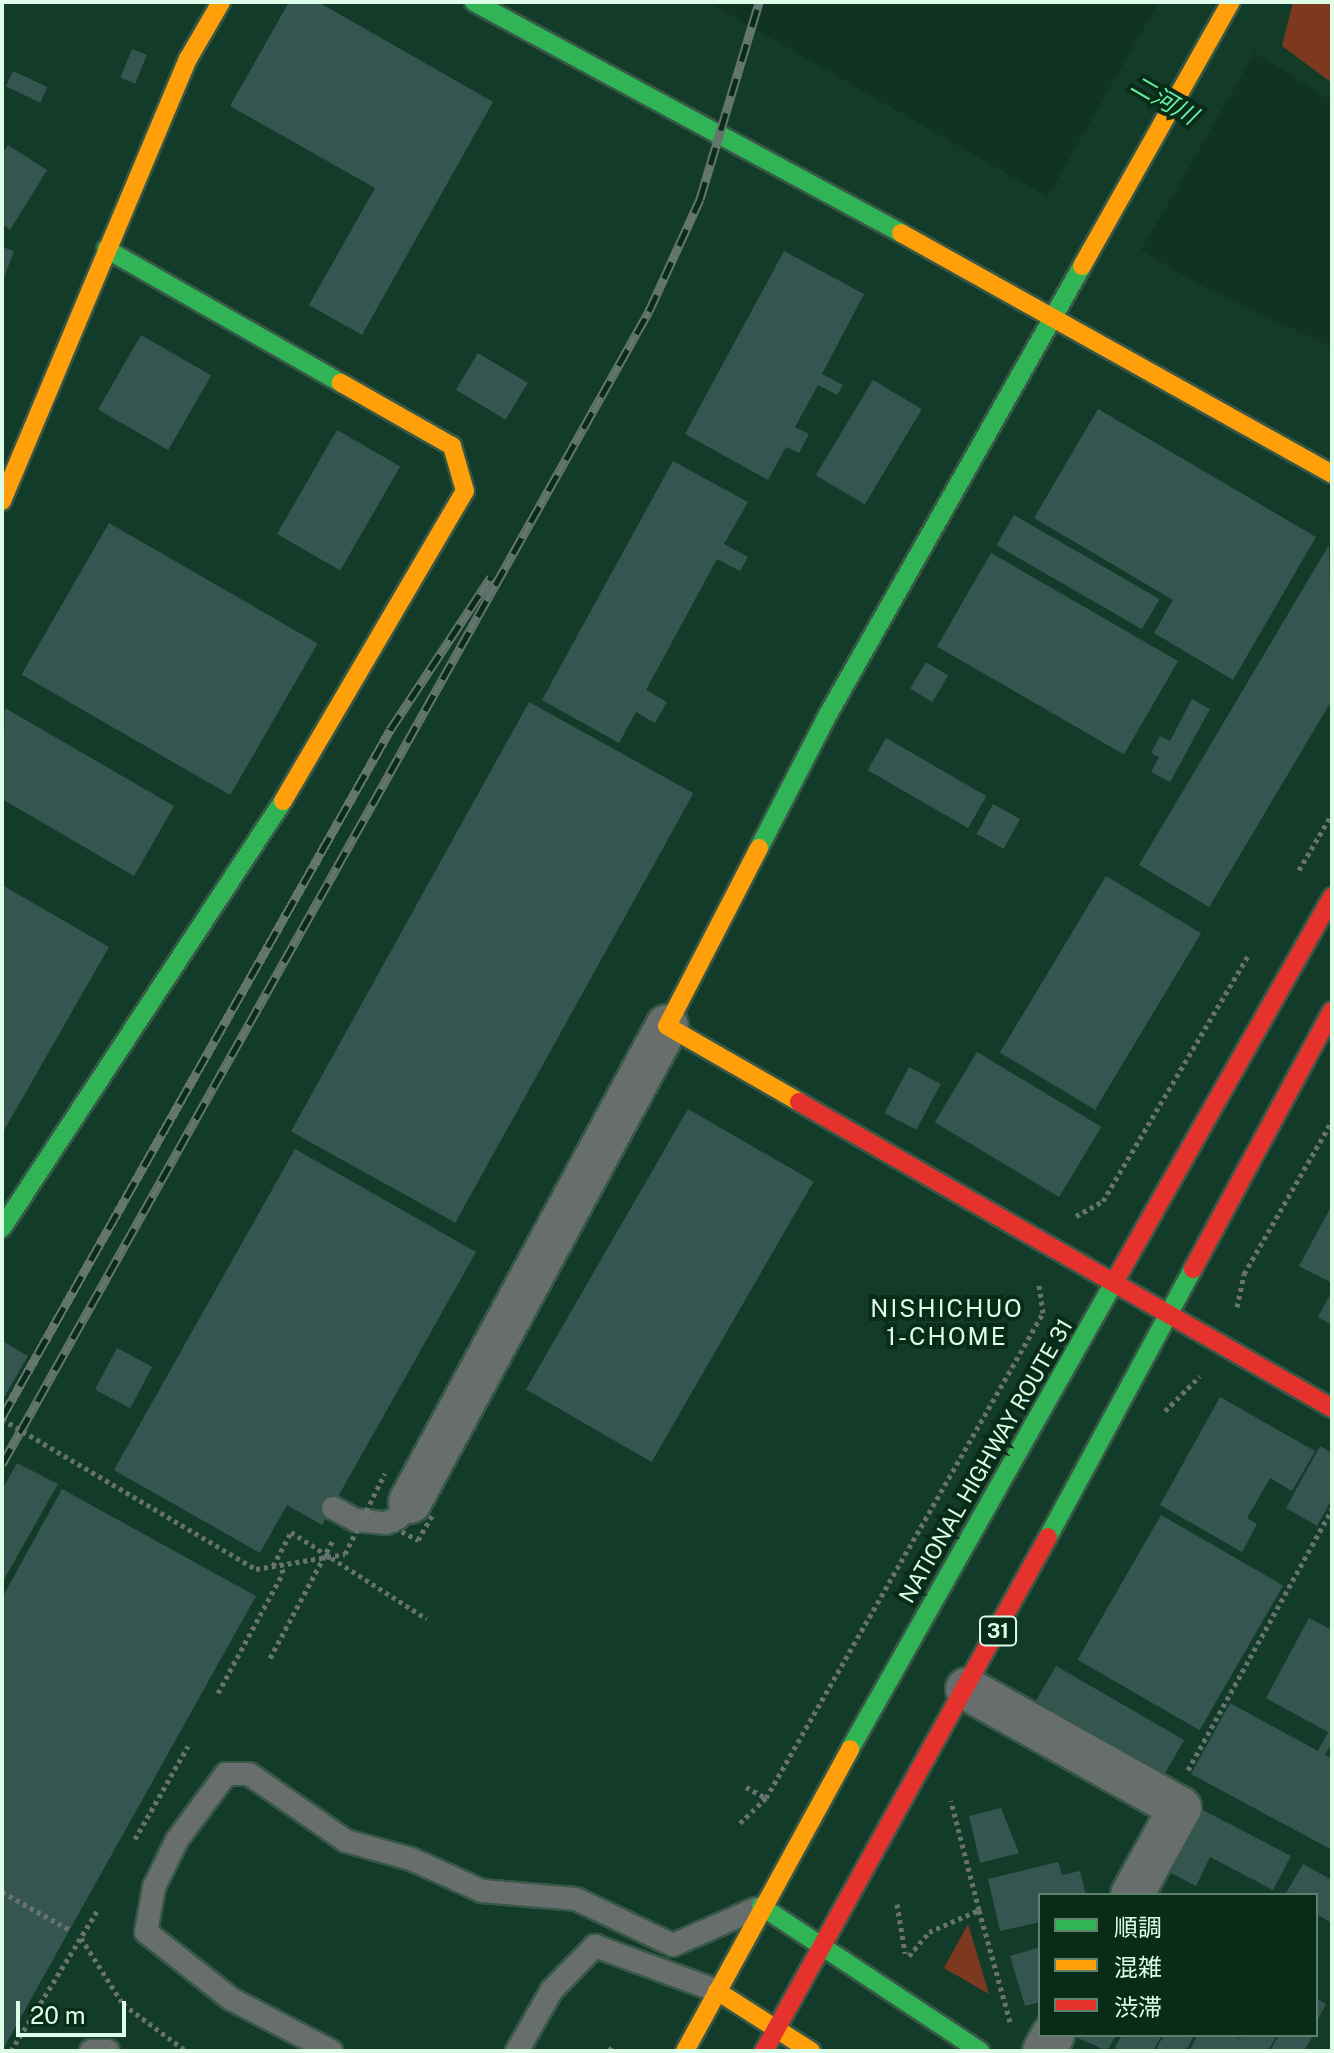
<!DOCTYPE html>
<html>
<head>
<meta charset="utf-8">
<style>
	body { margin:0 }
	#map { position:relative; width:1334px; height:2053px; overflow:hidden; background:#133b29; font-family:"Public Sans","Noto Sans JP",sans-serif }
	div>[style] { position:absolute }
	.green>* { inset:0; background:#7d3820 }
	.water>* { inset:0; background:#113321 }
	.pier>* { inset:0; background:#133b29 }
	.building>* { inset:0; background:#355550; transform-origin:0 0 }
	.path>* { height:5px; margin-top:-2.5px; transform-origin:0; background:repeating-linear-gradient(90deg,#68736f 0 4px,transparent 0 8px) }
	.roads { filter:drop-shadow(2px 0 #375747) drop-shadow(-2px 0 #375747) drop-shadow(0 2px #375747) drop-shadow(0 -2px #375747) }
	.lane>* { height:22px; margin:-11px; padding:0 11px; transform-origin:11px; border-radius:11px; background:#676e6d }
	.street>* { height:42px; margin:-21px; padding:0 21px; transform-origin:21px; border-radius:21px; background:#676e6d }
	.fast>* { height:18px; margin:-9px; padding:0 9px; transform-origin:9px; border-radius:9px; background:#30b455 }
	.slow>* { height:18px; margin:-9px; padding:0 9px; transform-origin:9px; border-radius:9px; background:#ff9f0a }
	.jam>* { height:18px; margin:-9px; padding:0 9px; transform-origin:9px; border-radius:9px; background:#e5322d }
	.rail>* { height:9px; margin-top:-4.5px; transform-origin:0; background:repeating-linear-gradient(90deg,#092c19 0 18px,#63756d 0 36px); box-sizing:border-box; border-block:2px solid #63756d }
	.path-bridge>* { height:5px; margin-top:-2.5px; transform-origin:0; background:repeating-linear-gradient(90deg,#68736f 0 4px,transparent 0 8px) }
	span { translate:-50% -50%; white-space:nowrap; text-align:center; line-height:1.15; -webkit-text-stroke:8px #092c19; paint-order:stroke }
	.shield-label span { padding:2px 6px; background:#092c19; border:2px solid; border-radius:6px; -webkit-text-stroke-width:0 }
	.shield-label { font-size:20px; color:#defde8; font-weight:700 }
	.street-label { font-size:22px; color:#defde8 }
	.water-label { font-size:24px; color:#66f0a5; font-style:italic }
	.neighbourhood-label { font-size:24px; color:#defde8; letter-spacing:2px }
	.frame { position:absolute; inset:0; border:4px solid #defde8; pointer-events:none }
	.legend { position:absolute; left:1038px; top:1893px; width:280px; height:144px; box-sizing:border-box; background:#092c19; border:2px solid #5e806c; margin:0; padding:10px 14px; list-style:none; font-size:24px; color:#defde8 }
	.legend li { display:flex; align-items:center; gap:16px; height:40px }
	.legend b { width:40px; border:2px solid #5e806c }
	.scale { position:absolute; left:16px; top:2001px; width:110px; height:36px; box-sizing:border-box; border:4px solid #defde8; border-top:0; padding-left:10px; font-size:24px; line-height:28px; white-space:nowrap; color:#defde8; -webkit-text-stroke:6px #092c19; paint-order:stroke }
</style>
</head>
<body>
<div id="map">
	<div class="green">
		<i style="clip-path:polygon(1293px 2px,1332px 2px,1332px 83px,1282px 46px)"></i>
		<i style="clip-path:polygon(968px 1924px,989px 1994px,944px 1968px)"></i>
	</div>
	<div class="water">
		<i style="clip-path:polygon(708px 2px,1174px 2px,1332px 101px,1332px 347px,1208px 289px)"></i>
	</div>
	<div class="pier">
		<i style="clip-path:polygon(1159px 2px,1182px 2px,1257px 49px,1139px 254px,1045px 201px)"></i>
	</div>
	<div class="building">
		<i style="clip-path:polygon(289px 2px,318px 2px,493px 102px,362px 335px,309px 305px,375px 188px,230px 106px)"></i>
		<i style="left:132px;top:49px;width:16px;height:31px;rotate:22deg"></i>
		<i style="left:13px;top:71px;width:38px;height:17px;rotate:25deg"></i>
		<i style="clip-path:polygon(8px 145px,47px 170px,10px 230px,2px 224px,2px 155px)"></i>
		<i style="clip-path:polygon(2px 247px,14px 251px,2px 283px)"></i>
		<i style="clip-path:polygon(784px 251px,864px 294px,822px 374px,843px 385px,837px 395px,818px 385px,795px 427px,809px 434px,799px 453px,786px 447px,768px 480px,685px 434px)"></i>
		<i style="left:141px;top:335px;width:81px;height:86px;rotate:30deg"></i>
		<i style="left:478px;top:353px;width:58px;height:43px;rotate:31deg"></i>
		<i style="left:873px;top:380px;width:57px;height:111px;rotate:31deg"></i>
		<i style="clip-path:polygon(1098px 409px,1316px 537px,1233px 680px,1154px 633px,1173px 600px,1034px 518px)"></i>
		<i style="left:337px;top:430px;width:73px;height:120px;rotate:30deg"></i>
		<i style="clip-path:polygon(673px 461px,748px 502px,724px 544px,748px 557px,740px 571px,717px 559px,646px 690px,667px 702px,655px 723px,636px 712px,619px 743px,542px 700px)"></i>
		<i style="left:1014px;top:515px;width:168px;height:35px;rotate:30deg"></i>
		<i style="left:109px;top:523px;width:241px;height:175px;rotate:30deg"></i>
		<i style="clip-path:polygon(1329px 545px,1332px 700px,1209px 907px,1139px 865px)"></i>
		<i style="left:991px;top:553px;width:216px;height:108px;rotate:30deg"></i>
		<i style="left:926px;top:662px;width:26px;height:31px;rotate:31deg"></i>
		<i style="clip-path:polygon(1192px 699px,1210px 709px,1170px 782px,1151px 772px,1159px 757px,1151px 753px,1160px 736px,1170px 741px)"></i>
		<i style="left:529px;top:702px;width:188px;height:491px;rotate:29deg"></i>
		<i style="clip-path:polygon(5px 708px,174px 806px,134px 876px,2px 799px)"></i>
		<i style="left:886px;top:738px;width:116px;height:37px;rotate:30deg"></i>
		<i style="left:993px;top:804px;width:31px;height:34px;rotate:29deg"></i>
		<i style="left:1106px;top:876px;width:111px;height:206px;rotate:31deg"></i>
		<i style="clip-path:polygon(2px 885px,109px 947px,2px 1134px)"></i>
		<i style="left:977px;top:1052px;width:145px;height:82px;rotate:31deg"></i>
		<i style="left:909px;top:1067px;width:36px;height:52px;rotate:28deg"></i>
		<i style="left:688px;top:1109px;width:145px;height:324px;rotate:30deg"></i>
		<i style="clip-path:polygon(295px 1149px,476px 1252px,322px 1525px,287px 1505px,260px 1553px,114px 1470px)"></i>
		<i style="clip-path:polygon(1332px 1205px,1332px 1283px,1299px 1266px)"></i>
		<i style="clip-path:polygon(1332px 1291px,1332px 1325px,1318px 1317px)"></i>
		<i style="clip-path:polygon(2px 1341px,28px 1356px,2px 1401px)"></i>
		<i style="left:117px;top:1348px;width:40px;height:47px;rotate:28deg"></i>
		<i style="clip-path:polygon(1220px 1397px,1315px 1451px,1292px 1491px,1270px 1478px,1247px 1518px,1257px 1524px,1242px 1552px,1160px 1505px)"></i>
		<i style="clip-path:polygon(1320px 1446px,1332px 1453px,1332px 1499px,1317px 1526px,1286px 1508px)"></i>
		<i style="clip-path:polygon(17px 1463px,58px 1484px,2px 1583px,2px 1490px)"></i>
		<i style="clip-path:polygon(62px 1489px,256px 1596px,2px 2051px,2px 1598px)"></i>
		<i style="left:947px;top:1506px;width:11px;height:63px;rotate:27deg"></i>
		<i style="left:1161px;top:1515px;width:141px;height:167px;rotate:30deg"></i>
		<i style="clip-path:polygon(1309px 1618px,1332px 1630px,1332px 1743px,1325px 1755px,1332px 1758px,1332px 1850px,1191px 1774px,1230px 1703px,1318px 1751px,1328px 1732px,1266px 1698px)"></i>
		<i style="left:1056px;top:1666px;width:148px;height:52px;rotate:30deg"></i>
		<i style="clip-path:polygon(1001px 1808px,1019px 1853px,980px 1863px,969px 1816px)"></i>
		<i style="clip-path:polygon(1201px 1809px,1291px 1856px,1273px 1890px,1210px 1857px,1196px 1886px,1169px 1872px)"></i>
		<i style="clip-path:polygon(1058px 1862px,1062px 1875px,1080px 1871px,1086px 1895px,1040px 1895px,1040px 1922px,1000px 1931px,988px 1879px)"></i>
		<i style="clip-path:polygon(1303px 1864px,1332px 1880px,1332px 1923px,1316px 1914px,1316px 1895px,1285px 1895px)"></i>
		<i style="clip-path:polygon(1040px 1947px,1040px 2002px,1025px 2006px,1010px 1956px)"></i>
		<i style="clip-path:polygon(1316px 1998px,1326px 2004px,1316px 2023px)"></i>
		<i style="clip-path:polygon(1071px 2035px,1116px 2035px,1107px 2051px)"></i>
		<i style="clip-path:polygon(1122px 2035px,1162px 2035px,1153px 2051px,1113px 2051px)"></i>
		<i style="clip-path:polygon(1164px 2035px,1194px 2035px,1186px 2051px,1155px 2051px)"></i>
		<i style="clip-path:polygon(1198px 2035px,1233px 2035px,1245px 2042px,1235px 2035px,1277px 2035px,1268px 2051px,1189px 2051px)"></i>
		<i style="clip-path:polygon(1279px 2035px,1308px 2035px,1312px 2037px,1304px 2051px,1270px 2051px)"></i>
	</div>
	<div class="path">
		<i style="left:1299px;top:870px;width:65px;rotate:-59.5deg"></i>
		<i style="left:1076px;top:1216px;width:31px;rotate:-29deg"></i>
		<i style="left:1103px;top:1201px;width:287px;rotate:-59.4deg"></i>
		<i style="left:1237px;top:1307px;width:34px;rotate:-78deg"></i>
		<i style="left:1244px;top:1274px;width:177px;rotate:-60.1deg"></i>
		<i style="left:1165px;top:1411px;width:49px;rotate:-45deg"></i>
		<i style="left:273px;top:1566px;width:38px;rotate:-62deg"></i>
		<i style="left:291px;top:1532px;width:161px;rotate:32.6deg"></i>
		<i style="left:270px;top:1658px;width:134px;rotate:-61.9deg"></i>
		<i style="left:218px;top:1693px;width:136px;rotate:-61.6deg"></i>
		<i style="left:283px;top:1573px;width:8px;rotate:-104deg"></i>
		<i style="left:1188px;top:1770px;width:298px;rotate:-61.1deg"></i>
		<i style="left:746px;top:1787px;width:23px;rotate:29deg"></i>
		<i style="left:740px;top:1823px;width:36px;rotate:-44deg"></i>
		<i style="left:766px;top:1798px;width:559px;rotate:-60.27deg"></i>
		<i style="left:1043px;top:1313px;width:28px;rotate:-98deg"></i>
		<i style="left:135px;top:1839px;width:107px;rotate:-60.3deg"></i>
		<i style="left:2px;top:1892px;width:78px;rotate:29.2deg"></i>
		<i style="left:897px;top:1904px;width:50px;rotate:80.7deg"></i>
		<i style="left:979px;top:1910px;width:116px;rotate:74.5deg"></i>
		<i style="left:81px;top:1938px;width:78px;rotate:57.5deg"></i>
		<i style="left:123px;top:2004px;width:79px;rotate:36.7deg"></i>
		<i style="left:909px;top:1956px;width:31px;rotate:-50deg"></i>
		<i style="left:929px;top:1932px;width:55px;rotate:-23.7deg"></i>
		<i style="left:979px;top:1910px;width:113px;rotate:-104.4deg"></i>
		<i style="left:608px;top:2048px;width:6px;rotate:31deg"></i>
		<i style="left:11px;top:2051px;width:164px;rotate:-58.4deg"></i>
	</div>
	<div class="roads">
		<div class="lane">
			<i style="left:333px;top:1508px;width:26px;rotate:28deg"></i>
			<i style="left:356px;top:1520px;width:30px;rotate:6deg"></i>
			<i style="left:386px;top:1523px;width:13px;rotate:-23deg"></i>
			<i style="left:398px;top:1518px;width:20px;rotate:-53deg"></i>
			<i style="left:91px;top:2051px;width:17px"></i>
			<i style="left:331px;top:2051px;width:113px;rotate:-152.5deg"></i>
			<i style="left:231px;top:1999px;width:108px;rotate:-141.8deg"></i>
			<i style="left:146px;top:1932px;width:46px;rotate:-79.9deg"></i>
			<i style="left:154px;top:1887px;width:52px;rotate:-63.9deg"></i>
			<i style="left:177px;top:1840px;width:82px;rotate:-53.4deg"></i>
			<i style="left:226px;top:1774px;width:23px"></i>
			<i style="left:249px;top:1774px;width:118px;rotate:34.6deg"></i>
			<i style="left:346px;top:1841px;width:67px;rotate:15.5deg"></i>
			<i style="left:411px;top:1859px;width:78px;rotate:24.3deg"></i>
			<i style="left:482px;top:1891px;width:94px;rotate:4.9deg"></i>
			<i style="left:576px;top:1899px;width:107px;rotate:25.4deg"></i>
			<i style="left:673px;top:1945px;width:90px;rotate:-23.7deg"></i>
			<i style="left:517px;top:2051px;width:70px;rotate:-60.2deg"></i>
			<i style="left:552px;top:1990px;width:62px;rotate:-45.7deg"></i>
			<i style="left:595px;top:1946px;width:130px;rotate:20.2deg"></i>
		</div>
		<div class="street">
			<i style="left:410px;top:1502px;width:541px;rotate:-61.63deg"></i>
			<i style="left:967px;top:1689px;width:244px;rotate:29.2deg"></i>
			<i style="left:1180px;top:1808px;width:99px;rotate:118.9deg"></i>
			<i style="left:1044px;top:2051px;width:18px;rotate:-61deg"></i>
		</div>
		<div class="fast">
			<i style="left:474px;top:2px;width:485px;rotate:28.4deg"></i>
			<i style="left:106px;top:249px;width:271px;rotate:29.7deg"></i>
			<i style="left:759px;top:848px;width:146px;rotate:-62.7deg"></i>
			<i style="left:826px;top:718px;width:519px;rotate:-60.47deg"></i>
			<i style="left:2px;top:1228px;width:511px;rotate:-56.65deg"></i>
			<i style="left:1048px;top:1537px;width:305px;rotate:-61.6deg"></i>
			<i style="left:850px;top:1749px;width:540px;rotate:-60.49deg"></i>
			<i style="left:761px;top:1906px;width:263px;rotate:33.5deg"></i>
		</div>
		<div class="slow">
			<i style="left:901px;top:233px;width:494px;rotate:29.2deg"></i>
			<i style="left:1082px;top:266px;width:303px;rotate:-60.6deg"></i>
			<i style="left:2px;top:501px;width:480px;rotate:-67.2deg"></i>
			<i style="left:188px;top:59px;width:66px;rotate:-59.9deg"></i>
			<i style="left:283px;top:801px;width:359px;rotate:-59.6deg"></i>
			<i style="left:465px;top:491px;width:47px;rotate:-106.1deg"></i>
			<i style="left:452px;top:446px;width:128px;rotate:-150.4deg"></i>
			<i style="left:759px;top:848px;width:200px;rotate:117.3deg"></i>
			<i style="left:667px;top:1026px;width:152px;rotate:29.9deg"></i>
			<i style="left:717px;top:1991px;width:112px;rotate:32.6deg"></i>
			<i style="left:685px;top:2051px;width:344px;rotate:-61.3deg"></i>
		</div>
		<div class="jam">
			<i style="left:799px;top:1102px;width:615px;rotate:29.86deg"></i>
			<i style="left:1193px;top:1269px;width:293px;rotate:-61.7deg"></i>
			<i style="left:1116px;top:1279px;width:439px;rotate:-60.5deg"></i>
			<i style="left:764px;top:2051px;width:587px;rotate:-61.08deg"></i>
		</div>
	</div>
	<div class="rail">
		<i style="left:2px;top:1417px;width:789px;rotate:-60.54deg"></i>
		<i style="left:390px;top:730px;width:183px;rotate:-56.6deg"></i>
		<i style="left:2px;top:1464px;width:1322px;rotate:-60.7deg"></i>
		<i style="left:649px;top:311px;width:123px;rotate:-65.5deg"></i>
		<i style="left:700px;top:199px;width:206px;rotate:-73.3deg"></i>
	</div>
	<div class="path-bridge">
		<i style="left:2px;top:1419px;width:295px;rotate:30.6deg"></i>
		<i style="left:256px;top:1569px;width:90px;rotate:-9.6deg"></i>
		<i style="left:345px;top:1554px;width:90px;rotate:-63.7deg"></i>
		<i style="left:366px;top:1513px;width:59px;rotate:27.4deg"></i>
		<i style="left:418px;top:1540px;width:30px;rotate:-60deg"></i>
	</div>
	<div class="shield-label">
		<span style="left:998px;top:1631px">31</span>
	</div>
	<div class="street-label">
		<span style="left:986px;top:1461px;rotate:-60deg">NATIONAL HIGHWAY ROUTE 31</span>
	</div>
	<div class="water-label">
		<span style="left:1164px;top:100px;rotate:30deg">二河川</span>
	</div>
	<div class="neighbourhood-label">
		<span style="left:947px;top:1323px">NISHICHUO<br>1-CHOME</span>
	</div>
	<div class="frame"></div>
	<ul class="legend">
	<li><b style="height:10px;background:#30b455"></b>順調</li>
	<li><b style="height:10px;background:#ff9f0a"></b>混雑</li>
	<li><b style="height:10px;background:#e5322d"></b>渋滞</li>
	</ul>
	<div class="scale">20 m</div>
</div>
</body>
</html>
